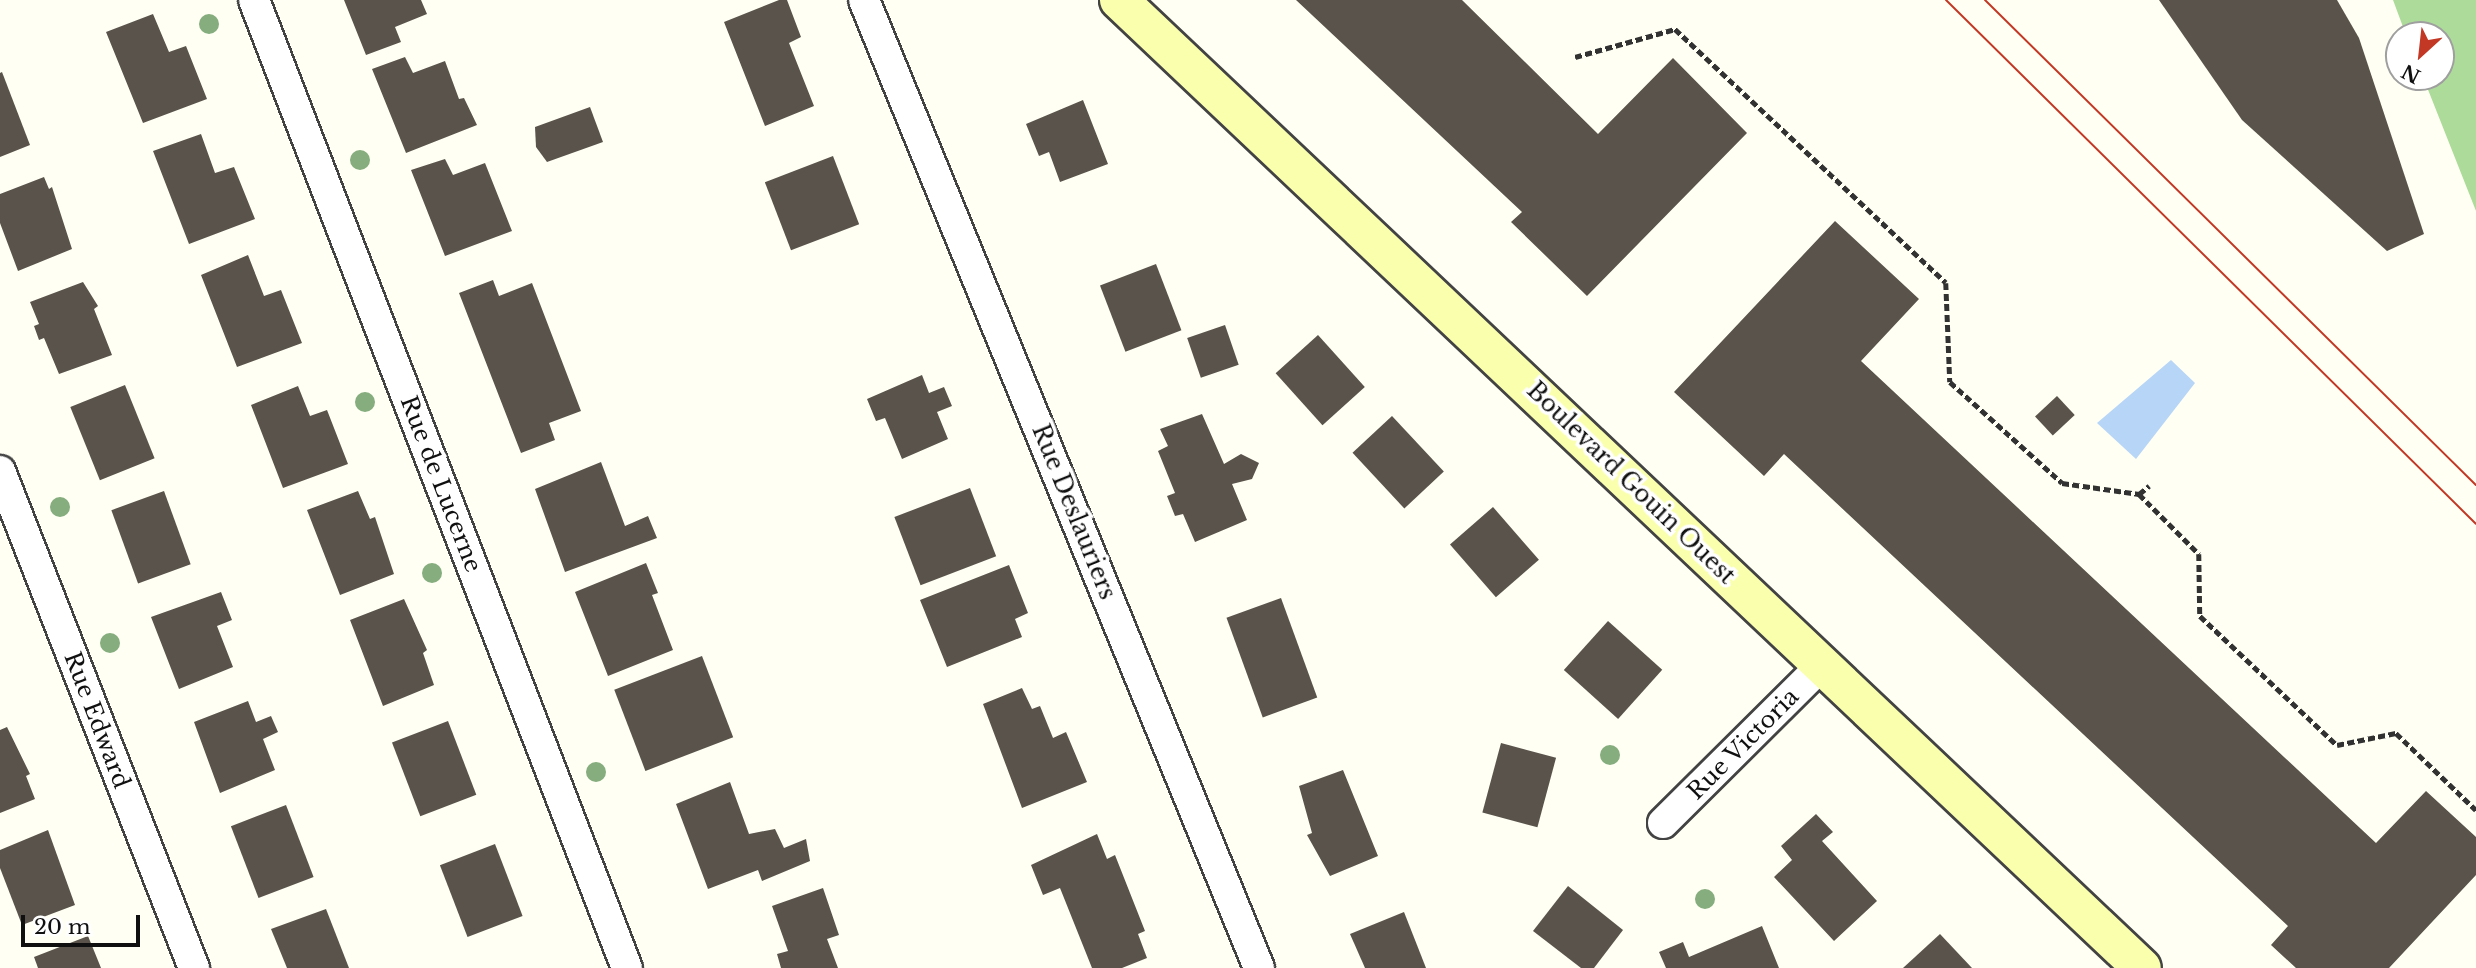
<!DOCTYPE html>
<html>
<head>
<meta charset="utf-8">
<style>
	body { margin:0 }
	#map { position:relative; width:2476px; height:968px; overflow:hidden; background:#fffff3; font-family:"Libre Baskerville",serif }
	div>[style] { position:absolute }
	.forest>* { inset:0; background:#addc9a }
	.water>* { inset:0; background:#b7d5f7 }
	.building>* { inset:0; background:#59534c; transform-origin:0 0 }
	.path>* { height:4.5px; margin-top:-2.25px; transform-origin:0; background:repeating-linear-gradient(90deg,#323232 0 7px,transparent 0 10.5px) }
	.roads { filter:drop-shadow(2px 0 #434343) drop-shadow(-2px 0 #434343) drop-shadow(0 2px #434343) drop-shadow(0 -2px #434343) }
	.minor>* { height:30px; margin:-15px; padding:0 15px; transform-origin:15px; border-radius:15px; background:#fff }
	.secondary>* { height:38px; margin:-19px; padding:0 19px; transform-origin:19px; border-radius:19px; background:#faffae }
	.tram>* { height:2px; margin:-1px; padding:0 1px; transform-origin:1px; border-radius:1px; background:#c33825 }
	.trees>* { width:20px; height:20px; margin:-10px; border-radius:50%; background:#85ad7e }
	span { translate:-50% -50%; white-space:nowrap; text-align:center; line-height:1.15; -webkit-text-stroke:7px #fff; paint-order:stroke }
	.street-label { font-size:23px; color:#101010 }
	.north { position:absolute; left:2385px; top:21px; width:70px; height:70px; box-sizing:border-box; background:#fff; border:2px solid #9f9f9f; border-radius:50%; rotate:207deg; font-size:19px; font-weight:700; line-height:28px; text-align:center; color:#101010 }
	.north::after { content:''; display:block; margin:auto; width:24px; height:32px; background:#c33825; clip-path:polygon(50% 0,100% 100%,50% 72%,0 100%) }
	.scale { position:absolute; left:21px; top:915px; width:119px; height:32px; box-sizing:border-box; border:4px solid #101010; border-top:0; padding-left:9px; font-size:21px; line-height:24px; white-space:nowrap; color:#101010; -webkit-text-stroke:5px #fff; paint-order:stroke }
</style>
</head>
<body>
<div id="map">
	<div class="forest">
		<i style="clip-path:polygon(2393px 0,2476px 0,2476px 211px,2423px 77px,2441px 77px,2441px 35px,2406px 35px)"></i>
	</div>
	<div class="water">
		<i style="clip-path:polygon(2171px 360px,2195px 383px,2136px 459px,2097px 423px)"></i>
	</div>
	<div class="building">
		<i style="clip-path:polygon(344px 0,421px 0,427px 14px,395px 27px,401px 42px,366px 55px)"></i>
		<i style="clip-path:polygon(779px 0,787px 0,801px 37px,789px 43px,814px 106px,765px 126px,724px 22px)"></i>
		<i style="clip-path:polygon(1296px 0,1462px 0,1598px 134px,1673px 58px,1747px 133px,1587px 296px,1511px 222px,1522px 212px)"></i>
		<i style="clip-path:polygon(2159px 0,2337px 0,2359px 38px,2424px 234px,2387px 251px,2242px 120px)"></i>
		<i style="clip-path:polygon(153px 14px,169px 52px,186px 46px,207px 99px,143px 123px,106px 32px)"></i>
		<i style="clip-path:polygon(405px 57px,413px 73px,445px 61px,459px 99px,464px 98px,477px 125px,406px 153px,372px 69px)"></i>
		<i style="clip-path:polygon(2px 72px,30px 145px,0 157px,0 73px)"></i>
		<i style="clip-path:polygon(1083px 100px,1108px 164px,1060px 182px,1049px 152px,1039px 156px,1026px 124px)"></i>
		<i style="clip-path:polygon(590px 107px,603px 142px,547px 162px,536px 147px,535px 127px)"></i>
		<i style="clip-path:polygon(201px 134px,215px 173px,234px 167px,255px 219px,189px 244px,153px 151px)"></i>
		<i style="left:833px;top:156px;width:73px;height:73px;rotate:69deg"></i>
		<i style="clip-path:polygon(445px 159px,453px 175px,485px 163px,512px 231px,445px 256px,411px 170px)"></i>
		<i style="clip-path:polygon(44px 177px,49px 189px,52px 187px,72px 249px,18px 271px,0 223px,0 194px)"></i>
		<i style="clip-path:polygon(1835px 221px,1919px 299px,1861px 361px,2376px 843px,2426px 791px,2476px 837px,2476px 875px,2389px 968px,2296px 968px,2271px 945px,2288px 926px,1784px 454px,1764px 476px,1674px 392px)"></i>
		<i style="clip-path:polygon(248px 255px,264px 296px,281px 290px,302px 343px,237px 367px,201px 275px)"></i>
		<i style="left:1156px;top:264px;width:71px;height:60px;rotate:69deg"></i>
		<i style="clip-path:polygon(493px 280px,499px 296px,532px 283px,581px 411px,549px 423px,555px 440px,521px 453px,459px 293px)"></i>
		<i style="clip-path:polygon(83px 282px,98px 306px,94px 309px,112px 355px,59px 374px,44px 338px,39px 340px,34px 326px,39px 324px,30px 302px)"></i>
		<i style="left:1225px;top:325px;width:42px;height:40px;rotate:71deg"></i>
		<i style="left:1318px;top:335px;width:70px;height:57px;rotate:48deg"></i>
		<i style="clip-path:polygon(922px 375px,929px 393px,944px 387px,952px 406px,937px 412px,948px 439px,902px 459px,885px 418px,876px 421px,867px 399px)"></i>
		<i style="left:125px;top:385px;width:79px;height:59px;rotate:68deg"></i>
		<i style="clip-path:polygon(298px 386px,310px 416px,327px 410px,348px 464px,283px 488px,251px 405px)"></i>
		<i style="left:2057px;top:396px;width:26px;height:30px;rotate:47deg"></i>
		<i style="clip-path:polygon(1202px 414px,1224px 464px,1241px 454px,1259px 463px,1252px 479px,1232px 484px,1247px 520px,1195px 542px,1183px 514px,1175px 516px,1167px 496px,1175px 493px,1158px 451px,1168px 446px,1160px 429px)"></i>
		<i style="left:1392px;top:416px;width:76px;height:54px;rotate:47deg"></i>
		<i style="clip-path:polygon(601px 462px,625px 526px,648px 516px,657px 538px,565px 572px,535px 489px)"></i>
		<i style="left:970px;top:488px;width:73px;height:81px;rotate:69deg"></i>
		<i style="left:164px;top:491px;width:78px;height:56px;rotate:70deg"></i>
		<i style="clip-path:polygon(358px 491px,370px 519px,375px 517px,394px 574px,340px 595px,307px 510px)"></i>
		<i style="left:1493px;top:507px;width:70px;height:57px;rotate:49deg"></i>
		<i style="clip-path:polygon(646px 563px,658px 593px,652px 595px,673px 650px,608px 676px,575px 592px)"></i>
		<i style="clip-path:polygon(1009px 565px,1028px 613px,1015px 619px,1022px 637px,947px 667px,920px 600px)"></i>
		<i style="clip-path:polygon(221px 592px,232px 620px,217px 626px,233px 667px,179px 689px,151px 617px)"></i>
		<i style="left:1281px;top:598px;width:106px;height:58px;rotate:70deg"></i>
		<i style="clip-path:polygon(404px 599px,427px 650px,423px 653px,434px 685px,383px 706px,350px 620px)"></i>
		<i style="left:1608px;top:621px;width:73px;height:66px;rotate:42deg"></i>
		<i style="left:702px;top:656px;width:87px;height:94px;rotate:69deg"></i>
		<i style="clip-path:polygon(1022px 688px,1032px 709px,1040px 706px,1053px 738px,1066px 732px,1087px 782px,1022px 808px,983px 704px)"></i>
		<i style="clip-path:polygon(248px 701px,256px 722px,271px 716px,278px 732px,263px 739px,275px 770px,220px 793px,194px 722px)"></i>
		<i style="left:448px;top:721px;width:79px;height:60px;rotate:69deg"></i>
		<i style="clip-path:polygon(7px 727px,30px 774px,26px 776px,35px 799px,0 813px,0 730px)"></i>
		<i style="left:1501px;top:743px;width:57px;height:72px;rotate:15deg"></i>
		<i style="clip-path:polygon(1343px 770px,1378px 856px,1330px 876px,1307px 835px,1312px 833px,1299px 786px)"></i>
		<i style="clip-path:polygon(730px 782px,749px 834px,775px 829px,784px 848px,806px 839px,810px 861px,762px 881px,758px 870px,708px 889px,676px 804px)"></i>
		<i style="left:286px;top:805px;width:77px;height:59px;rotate:69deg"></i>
		<i style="clip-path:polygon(1816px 814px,1833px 832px,1822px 841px,1877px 901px,1834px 941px,1774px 877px,1792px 860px,1781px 846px)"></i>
		<i style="clip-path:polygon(48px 830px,75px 905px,22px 925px,0 868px,0 850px)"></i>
		<i style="clip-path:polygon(1097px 834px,1107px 859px,1115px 855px,1145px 931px,1138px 934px,1147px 958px,1122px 968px,1092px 968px,1060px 888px,1043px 895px,1031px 865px)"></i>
		<i style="left:495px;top:844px;width:77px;height:59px;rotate:69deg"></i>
		<i style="clip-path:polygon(1568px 886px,1623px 930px,1594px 968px,1581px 968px,1533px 931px)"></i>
		<i style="clip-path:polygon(823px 888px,839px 935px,827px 939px,838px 968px,781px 968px,777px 954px,788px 951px,772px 906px)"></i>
		<i style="clip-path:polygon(326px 909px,349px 968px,287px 968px,271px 929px)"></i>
		<i style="clip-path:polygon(1404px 912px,1426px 968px,1365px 968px,1350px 934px)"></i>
		<i style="clip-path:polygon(1762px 926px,1779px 968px,1666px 968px,1659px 952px,1683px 942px,1689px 957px)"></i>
		<i style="clip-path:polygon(1940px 934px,1972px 968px,1903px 968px)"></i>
		<i style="clip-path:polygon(88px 936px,101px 968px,38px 968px,34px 957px)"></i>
	</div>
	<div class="path">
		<i style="left:1575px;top:57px;width:104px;rotate:-15.6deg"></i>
		<i style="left:1675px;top:29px;width:371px;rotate:43.1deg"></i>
		<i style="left:1946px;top:283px;width:99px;rotate:87.7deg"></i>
		<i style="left:1950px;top:382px;width:151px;rotate:42deg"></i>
		<i style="left:2062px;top:483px;width:78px;rotate:8.1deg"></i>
		<i style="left:2139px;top:494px;width:13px;rotate:-39deg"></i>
		<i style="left:2139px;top:494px;width:85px;rotate:45deg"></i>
		<i style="left:2199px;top:554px;width:62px;rotate:89.1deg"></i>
		<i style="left:2200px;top:616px;width:188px;rotate:43.3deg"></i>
		<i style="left:2337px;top:745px;width:60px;rotate:-11.5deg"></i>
		<i style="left:2396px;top:733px;width:111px;rotate:43.9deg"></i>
	</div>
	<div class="roads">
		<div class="minor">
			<i style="left:254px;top:0;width:1037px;rotate:68.93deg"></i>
			<i style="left:864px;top:0;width:1045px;rotate:67.8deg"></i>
			<i style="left:0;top:471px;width:534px;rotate:68.68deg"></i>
			<i style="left:1663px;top:823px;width:224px;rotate:-44.8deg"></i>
		</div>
		<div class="secondary">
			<i style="left:1119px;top:0;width:1408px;rotate:43.42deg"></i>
		</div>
	</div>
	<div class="tram">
		<i style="left:1946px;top:0;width:745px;rotate:44.67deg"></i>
		<i style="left:1985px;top:0;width:690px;rotate:44.65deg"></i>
	</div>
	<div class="trees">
		<i style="left:209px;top:24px"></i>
		<i style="left:360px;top:160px"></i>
		<i style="left:365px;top:402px"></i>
		<i style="left:60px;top:507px"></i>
		<i style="left:432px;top:573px"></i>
		<i style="left:110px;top:643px"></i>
		<i style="left:1610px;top:755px"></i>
		<i style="left:596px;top:772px"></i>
		<i style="left:1705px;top:899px"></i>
	</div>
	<div class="street-label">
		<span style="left:1631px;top:483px;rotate:44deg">Boulevard Gouin Ouest</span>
		<span style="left:441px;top:484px;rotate:69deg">Rue de Lucerne</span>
		<span style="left:1074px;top:512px;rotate:68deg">Rue Deslauriers</span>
		<span style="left:97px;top:720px;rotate:69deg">Rue Edward</span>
		<span style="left:1743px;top:744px;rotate:-45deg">Rue Victoria</span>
	</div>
	<div class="north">N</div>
	<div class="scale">20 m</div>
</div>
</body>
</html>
